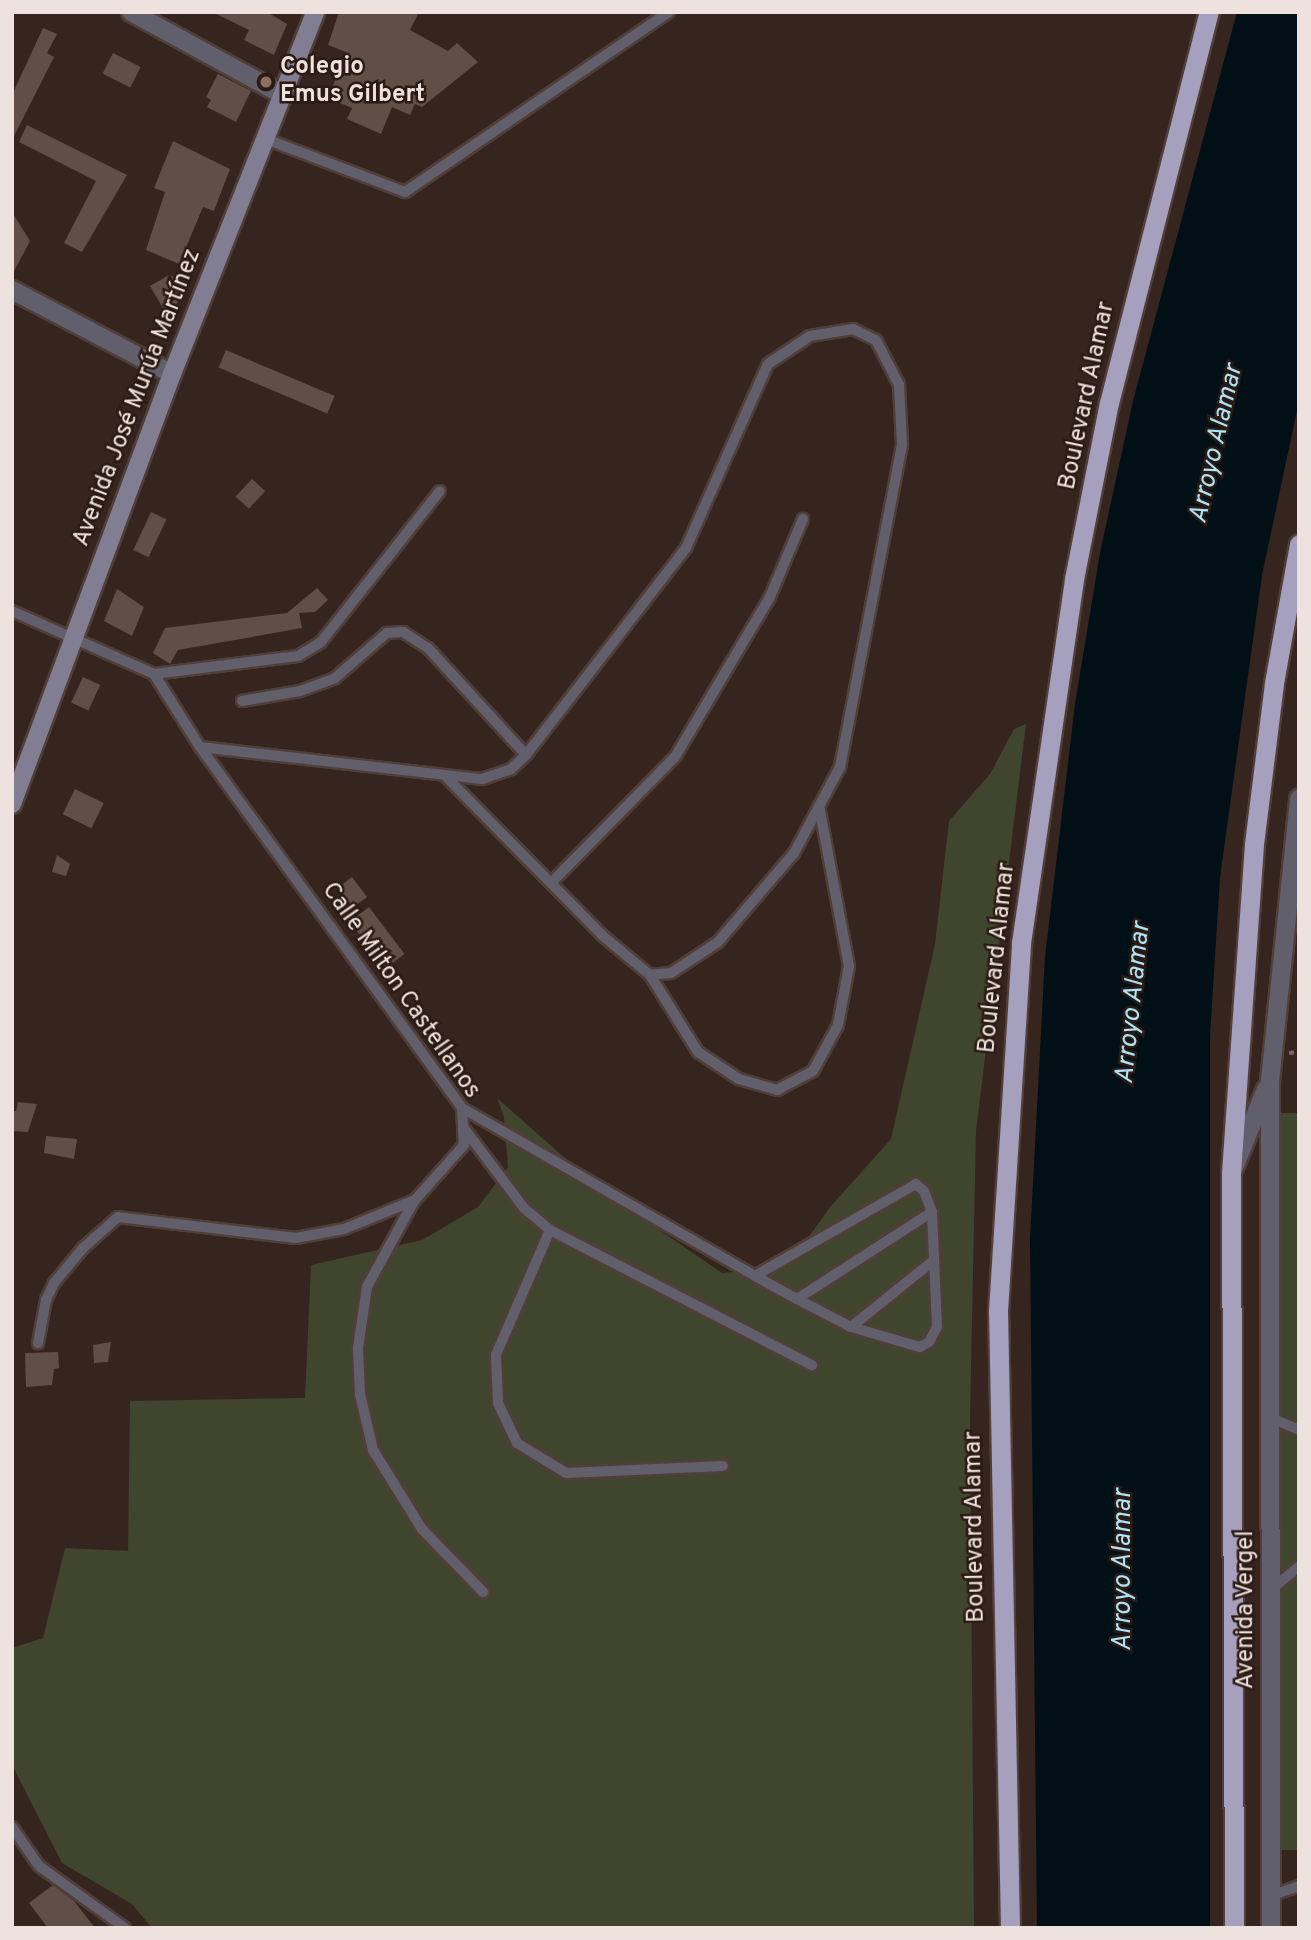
<!DOCTYPE html>
<html>
<head>
<meta charset="utf-8">
<style>
	body { margin:0 }
	#map { position:relative; width:1311px; height:1940px; overflow:hidden; background:#36241e; font-family:Overpass,sans-serif }
	div>[style] { position:absolute }
	.green>* { inset:0; background:#40452d; transform-origin:0 0 }
	.water>* { inset:0; background:#011017 }
	.building>* { inset:0; background:#614e46; transform-origin:0 0 }
	.path>* { height:3.5px; margin-top:-1.75px; transform-origin:0; background:repeating-linear-gradient(90deg,#776761 0 5px,transparent 0 10px) }
	.roads { filter:drop-shadow(2px 0 #503f39) drop-shadow(-2px 0 #503f39) drop-shadow(0 2px #503f39) drop-shadow(0 -2px #503f39) }
	.service>* { height:10px; margin:-5px; padding:0 5px; transform-origin:5px; border-radius:5px; background:#625f6d }
	.minor>* { height:18px; margin:-9px; padding:0 9px; transform-origin:9px; border-radius:9px; background:#625f6d }
	.tertiary>* { height:18px; margin:-9px; padding:0 9px; transform-origin:9px; border-radius:9px; background:#625f6d }
	.secondary>* { height:18px; margin:-9px; padding:0 9px; transform-origin:9px; border-radius:9px; background:#817d93 }
	.trunk>* { height:19px; margin:-9.5px; padding:0 9.5px; transform-origin:9.5px; border-radius:9.5px; background:#a5a0be }
	.dots>* { width:19px; height:19px; translate:-50% -50%; box-sizing:border-box; border:4px solid #2b1b14; border-radius:50% }
	span { translate:-50% -50%; white-space:nowrap; text-align:center; line-height:1.15; -webkit-text-stroke:5px #2b1b14; paint-order:stroke }
	.poi-label { font-size:24px; color:#eee2de; font-weight:700 }
	.left { translate:0 -50%; text-align:left }
	.street-label { font-size:24px; color:#eee2de }
	.water-label { font-size:26px; color:#ade4f9; font-style:italic }
	.frame { position:absolute; inset:0; border:14px solid #eee2de; pointer-events:none }
</style>
</head>
<body>
<div id="map">
	<div class="green">
		<i style="clip-path:polygon(1026px 724px,976px 1131px,970px 1417px,974px 1928px,152px 1928px,132px 1904px,62px 1863px,12px 1765px,12px 1648px,43px 1638px,65px 1548px,128px 1551px,130px 1401px,305px 1398px,311px 1265px,422px 1240px,478px 1207px,508px 1167px,504px 1117px,497px 1098px,600px 1189px,722px 1273px,787px 1267px,831px 1206px,891px 1139px,935px 944px,949px 821px,990px 774px,1014px 729px)"></i>
		<i style="left:1270px;top:1113px;width:29px;height:737px"></i>
	</div>
	<div class="water">
		<i style="clip-path:polygon(1237px 12px,1299px 12px,1299px 401px,1262px 575px,1220px 877px,1210px 1036px,1210px 1928px,1037px 1928px,1030px 1239px,1045px 957px,1075px 704px,1100px 553px,1133px 401px)"></i>
	</div>
	<div class="building">
		<i style="clip-path:polygon(212px 12px,267px 12px,287px 24px,274px 55px,244px 40px,249px 30px)"></i>
		<i style="clip-path:polygon(339px 12px,419px 12px,410px 30px,448px 51px,457px 43px,478px 62px,422px 107px,415px 104px,410px 115px,392px 107px,381px 134px,347px 119px,352px 108px,328px 98px,346px 52px,328px 45px)"></i>
		<i style="clip-path:polygon(43px 28px,57px 34px,47px 53px,54px 57px,12px 140px,12px 95px)"></i>
		<i style="left:113px;top:53px;width:31px;height:23px;rotate:27deg"></i>
		<i style="clip-path:polygon(218px 74px,251px 91px,236px 122px,207px 107px,211px 100px,206px 97px)"></i>
		<i style="clip-path:polygon(27px 125px,127px 175px,82px 252px,64px 243px,96px 181px,19px 142px)"></i>
		<i style="clip-path:polygon(173px 141px,230px 169px,214px 211px,203px 207px,179px 264px,146px 250px,165px 192px,154px 188px)"></i>
		<i style="clip-path:polygon(12px 212px,30px 241px,12px 275px)"></i>
		<i style="clip-path:polygon(169px 275px,186px 281px,170px 320px,150px 286px)"></i>
		<i style="left:226px;top:350px;width:118px;height:19px;rotate:23deg"></i>
		<i style="left:252px;top:479px;width:18px;height:24px;rotate:43deg"></i>
		<i style="left:151px;top:512px;width:17px;height:42px;rotate:25deg"></i>
		<i style="clip-path:polygon(317px 588px,328px 600px,315px 612px,299px 613px,302px 628px,178px 650px,170px 664px,153px 653px,165px 628px,287px 613px)"></i>
		<i style="clip-path:polygon(117px 589px,144px 607px,132px 636px,104px 621px)"></i>
		<i style="left:83px;top:677px;width:19px;height:28px;rotate:25deg"></i>
		<i style="left:75px;top:789px;width:32px;height:28px;rotate:26deg"></i>
		<i style="clip-path:polygon(57px 855px,70px 864px,66px 876px,52px 872px)"></i>
		<i style="left:352px;top:877px;width:25px;height:17px;rotate:53deg"></i>
		<i style="left:369px;top:907px;width:59px;height:24px;rotate:53deg"></i>
		<i style="clip-path:polygon(18px 1102px,37px 1104px,28px 1132px,12px 1131px,12px 1111px,16px 1111px)"></i>
		<i style="clip-path:polygon(46px 1136px,77px 1139px,74px 1159px,44px 1153px)"></i>
		<i style="clip-path:polygon(111px 1342px,108px 1362px,94px 1363px,93px 1345px)"></i>
		<i style="clip-path:polygon(58px 1352px,59px 1368px,54px 1369px,52px 1385px,26px 1387px,25px 1353px)"></i>
		<i style="clip-path:polygon(53px 1885px,74px 1901px,95px 1928px,48px 1928px,29px 1903px)"></i>
	</div>
	<div class="path">
		<i style="left:1289px;top:1053px;width:10px;rotate:-6deg"></i>
	</div>
	<div class="roads">
		<div class="service">
			<i style="left:266px;top:139px;width:149px;rotate:20.9deg"></i>
			<i style="left:405px;top:192px;width:320px;rotate:-34.3deg"></i>
			<i style="left:12px;top:611px;width:155px;rotate:23.9deg"></i>
			<i style="left:154px;top:674px;width:86px;rotate:57.8deg"></i>
			<i style="left:200px;top:747px;width:446px;rotate:54deg"></i>
			<i style="left:462px;top:1108px;width:37px;rotate:87deg"></i>
			<i style="left:464px;top:1145px;width:74px;rotate:131.7deg"></i>
			<i style="left:415px;top:1200px;width:77px;rotate:157.8deg"></i>
			<i style="left:344px;top:1229px;width:49px;rotate:169.4deg"></i>
			<i style="left:296px;top:1238px;width:179px;rotate:-173.3deg"></i>
			<i style="left:118px;top:1217px;width:47px;rotate:138.5deg"></i>
			<i style="left:83px;top:1248px;width:45px;rotate:129.6deg"></i>
			<i style="left:54px;top:1283px;width:19px;rotate:115deg"></i>
			<i style="left:46px;top:1300px;width:44px;rotate:100.5deg"></i>
			<i style="left:154px;top:674px;width:145px;rotate:-7.1deg"></i>
			<i style="left:298px;top:656px;width:27px;rotate:-31deg"></i>
			<i style="left:321px;top:642px;width:192px;rotate:-51.8deg"></i>
			<i style="left:242px;top:701px;width:59px;rotate:-9.8deg"></i>
			<i style="left:300px;top:691px;width:37px;rotate:-20deg"></i>
			<i style="left:335px;top:678px;width:69px;rotate:-40.9deg"></i>
			<i style="left:387px;top:633px;width:16px;rotate:-4deg"></i>
			<i style="left:403px;top:632px;width:30px;rotate:33deg"></i>
			<i style="left:428px;top:648px;width:145px;rotate:47.5deg"></i>
			<i style="left:526px;top:755px;width:262px;rotate:-52.3deg"></i>
			<i style="left:686px;top:548px;width:201px;rotate:-66deg"></i>
			<i style="left:768px;top:364px;width:50px;rotate:-33.7deg"></i>
			<i style="left:810px;top:336px;width:44px;rotate:-9.2deg"></i>
			<i style="left:853px;top:329px;width:25px;rotate:26deg"></i>
			<i style="left:876px;top:340px;width:51px;rotate:62.9deg"></i>
			<i style="left:899px;top:385px;width:60px;rotate:87.1deg"></i>
			<i style="left:902px;top:445px;width:328px;rotate:100.9deg"></i>
			<i style="left:840px;top:767px;width:98px;rotate:118.1deg"></i>
			<i style="left:794px;top:853px;width:117px;rotate:130.5deg"></i>
			<i style="left:718px;top:942px;width:56px;rotate:146.6deg"></i>
			<i style="left:671px;top:973px;width:21px;rotate:175deg"></i>
			<i style="left:650px;top:975px;width:61px;rotate:-140.3deg"></i>
			<i style="left:603px;top:936px;width:225px;rotate:-134.6deg"></i>
			<i style="left:200px;top:747px;width:284px;rotate:6.5deg"></i>
			<i style="left:482px;top:779px;width:31px;rotate:-19deg"></i>
			<i style="left:511px;top:769px;width:21px;rotate:-43deg"></i>
			<i style="left:551px;top:883px;width:177px;rotate:-45.5deg"></i>
			<i style="left:675px;top:757px;width:184px;rotate:-59.3deg"></i>
			<i style="left:769px;top:599px;width:87px;rotate:-67deg"></i>
			<i style="left:650px;top:975px;width:91px;rotate:58.1deg"></i>
			<i style="left:698px;top:1052px;width:49px;rotate:33.4deg"></i>
			<i style="left:739px;top:1079px;width:40px;rotate:16deg"></i>
			<i style="left:777px;top:1090px;width:41px;rotate:-27.8deg"></i>
			<i style="left:813px;top:1071px;width:52px;rotate:-61.5deg"></i>
			<i style="left:838px;top:1025px;width:60px;rotate:-79.4deg"></i>
			<i style="left:849px;top:966px;width:163px;rotate:-100.6deg"></i>
			<i style="left:462px;top:1108px;width:338px;rotate:29.8deg"></i>
			<i style="left:755px;top:1276px;width:48px;rotate:28.7deg"></i>
			<i style="left:797px;top:1299px;width:61px;rotate:27.4deg"></i>
			<i style="left:851px;top:1327px;width:72px;rotate:16.2deg"></i>
			<i style="left:920px;top:1347px;width:10px;rotate:-29deg"></i>
			<i style="left:929px;top:1342px;width:17px;rotate:-62deg"></i>
			<i style="left:937px;top:1327px;width:115px;rotate:-92.5deg"></i>
			<i style="left:932px;top:1212px;width:22px;rotate:-111deg"></i>
			<i style="left:924px;top:1191px;width:11px;rotate:-139deg"></i>
			<i style="left:916px;top:1184px;width:185px;rotate:150.3deg"></i>
			<i style="left:463px;top:1127px;width:101px;rotate:53deg"></i>
			<i style="left:524px;top:1208px;width:34px;rotate:40deg"></i>
			<i style="left:550px;top:1230px;width:295px;rotate:27.3deg"></i>
			<i style="left:414px;top:1201px;width:98px;rotate:118.7deg"></i>
			<i style="left:367px;top:1287px;width:62px;rotate:98.4deg"></i>
			<i style="left:358px;top:1348px;width:46px;rotate:87.5deg"></i>
			<i style="left:360px;top:1394px;width:57px;rotate:76.9deg"></i>
			<i style="left:373px;top:1450px;width:93px;rotate:58.2deg"></i>
			<i style="left:422px;top:1529px;width:88px;rotate:45.9deg"></i>
			<i style="left:550px;top:1230px;width:136px;rotate:113.4deg"></i>
			<i style="left:496px;top:1355px;width:48px;rotate:87.6deg"></i>
			<i style="left:498px;top:1403px;width:44px;rotate:64.6deg"></i>
			<i style="left:517px;top:1443px;width:57px;rotate:31.5deg"></i>
			<i style="left:566px;top:1473px;width:157px;rotate:-2.6deg"></i>
			<i style="left:797px;top:1299px;width:161px;rotate:-32.8deg"></i>
			<i style="left:851px;top:1327px;width:107px;rotate:-38.9deg"></i>
			<i style="left:1271px;top:1418px;width:30px;rotate:23deg"></i>
			<i style="left:1272px;top:1589px;width:35px;rotate:-40deg"></i>
			<i style="left:12px;top:1827px;width:47px;rotate:55.3deg"></i>
			<i style="left:39px;top:1866px;width:106px;rotate:35.8deg"></i>
			<i style="left:1273px;top:1895px;width:28px;rotate:-19deg"></i>
		</div>
		<div class="minor">
			<i style="left:131px;top:12px;width:173px;rotate:28.6deg"></i>
			<i style="left:1233px;top:1170px;width:87px;rotate:-67.8deg"></i>
			<i style="left:1271px;top:1928px;width:847px;rotate:-90.07deg"></i>
			<i style="left:1270px;top:1081px;width:284px;rotate:-84.1deg"></i>
		</div>
		<div class="tertiary">
			<i style="left:12px;top:290px;width:181px;rotate:27.7deg"></i>
		</div>
		<div class="secondary">
			<i style="left:12px;top:804px;width:459px;rotate:-69.6deg"></i>
			<i style="left:172px;top:374px;width:389px;rotate:-68.4deg"></i>
		</div>
		<div class="trunk">
			<i style="left:1010px;top:1928px;width:617px;rotate:-91.11deg"></i>
			<i style="left:998px;top:1311px;width:369px;rotate:-86.4deg"></i>
			<i style="left:1021px;top:943px;width:368px;rotate:-81.7deg"></i>
			<i style="left:1074px;top:579px;width:179px;rotate:-78.8deg"></i>
			<i style="left:1109px;top:403px;width:404px;rotate:-75.7deg"></i>
			<i style="left:1234px;top:1928px;width:755px;rotate:-90.23deg"></i>
			<i style="left:1231px;top:1173px;width:330px;rotate:-86deg"></i>
			<i style="left:1254px;top:844px;width:162px;rotate:-82.9deg"></i>
			<i style="left:1274px;top:683px;width:141px;rotate:-79.8deg"></i>
		</div>
	</div>
	<div class="dots">
		<i style="left:266px;top:82px;background:#8d6e63"></i>
	</div>
	<div class="poi-label">
		<span class="left" style="left:280px;top:82px">Colegio<br>Emus Gilbert</span>
	</div>
	<div class="street-label">
		<span style="left:1088px;top:396px;rotate:-78deg">Boulevard Alamar</span>
		<span style="left:138px;top:398px;rotate:-69deg">Avenida José Murúa Martínez</span>
		<span style="left:998px;top:958px;rotate:-84deg">Boulevard Alamar</span>
		<span style="left:400px;top:991px;rotate:55deg">Calle Milton Castellanos</span>
		<span style="left:976px;top:1527px;rotate:-91deg">Boulevard Alamar</span>
		<span style="left:1247px;top:1610px;rotate:-90deg">Avenida Vergel</span>
	</div>
	<div class="water-label">
		<span style="left:1217px;top:444px;rotate:-77deg">Arroyo Alamar</span>
		<span style="left:1134px;top:1003px;rotate:-84deg">Arroyo Alamar</span>
		<span style="left:1124px;top:1570px;rotate:-90deg">Arroyo Alamar</span>
	</div>
	<div class="frame"></div>
</div>
</body>
</html>
